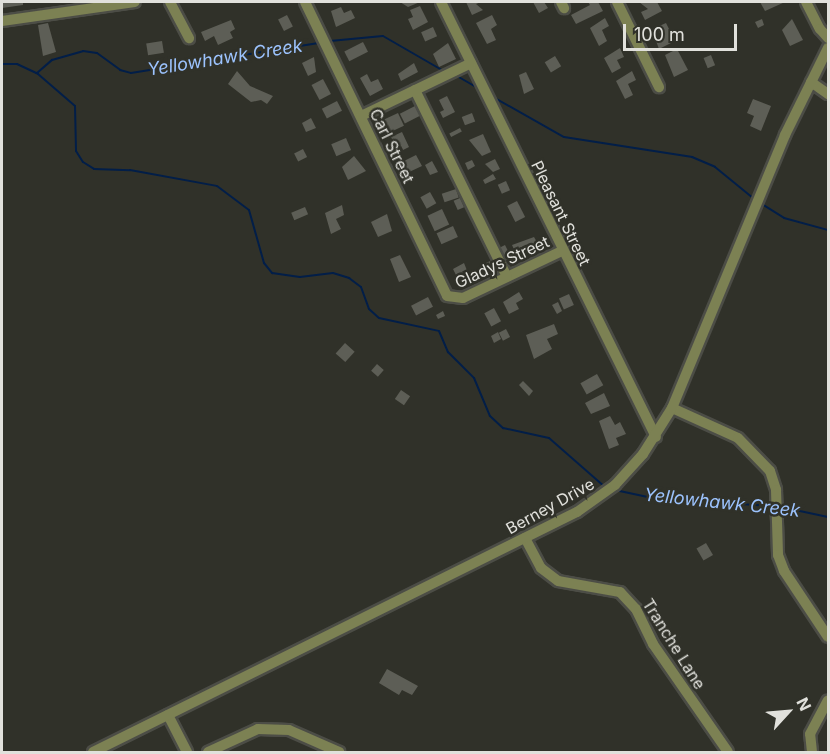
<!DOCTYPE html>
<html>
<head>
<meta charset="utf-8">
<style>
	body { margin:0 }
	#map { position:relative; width:830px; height:754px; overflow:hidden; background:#303129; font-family:Inter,sans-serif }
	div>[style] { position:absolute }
	.stream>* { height:2px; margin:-1px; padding:0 1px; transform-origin:1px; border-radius:1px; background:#021e48 }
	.building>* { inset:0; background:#5d5e56; transform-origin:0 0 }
	.roads { filter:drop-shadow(2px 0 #4c4d46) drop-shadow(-2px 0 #4c4d46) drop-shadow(0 2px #4c4d46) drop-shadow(0 -2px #4c4d46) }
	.minor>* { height:10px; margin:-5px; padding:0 5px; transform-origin:5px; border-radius:5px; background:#7c8153 }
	span { translate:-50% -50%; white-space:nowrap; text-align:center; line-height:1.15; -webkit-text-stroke:5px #303129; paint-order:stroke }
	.street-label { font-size:16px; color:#e1e1dc }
	.water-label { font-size:18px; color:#9cc3fe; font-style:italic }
	.frame { position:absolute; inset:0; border:3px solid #e1e1dc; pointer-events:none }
	.north { position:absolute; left:758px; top:682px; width:60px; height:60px; -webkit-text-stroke:4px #303129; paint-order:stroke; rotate:64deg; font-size:16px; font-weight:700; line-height:24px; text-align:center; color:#e1e1dc }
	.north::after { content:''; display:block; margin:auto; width:21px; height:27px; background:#e1e1dc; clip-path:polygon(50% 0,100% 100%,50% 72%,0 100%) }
	.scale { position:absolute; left:623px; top:24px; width:114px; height:27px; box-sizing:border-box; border:3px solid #e1e1dc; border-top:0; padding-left:8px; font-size:18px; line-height:21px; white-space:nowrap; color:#e1e1dc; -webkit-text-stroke:4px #303129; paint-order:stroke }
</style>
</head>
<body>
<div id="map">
	<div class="stream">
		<i style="left:330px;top:41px;width:53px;rotate:-5.4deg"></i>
		<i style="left:383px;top:36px;width:68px;rotate:30deg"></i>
		<i style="left:2px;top:64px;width:15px"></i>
		<i style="left:17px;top:64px;width:23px;rotate:25deg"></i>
		<i style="left:38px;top:74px;width:49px;rotate:40.9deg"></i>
		<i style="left:75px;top:106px;width:45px;rotate:88.7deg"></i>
		<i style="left:76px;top:151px;width:13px;rotate:58deg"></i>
		<i style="left:83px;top:162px;width:13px;rotate:32deg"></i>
		<i style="left:94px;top:169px;width:36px;rotate:2deg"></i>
		<i style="left:130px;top:170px;width:88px;rotate:10.4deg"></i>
		<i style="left:217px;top:186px;width:40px;rotate:37deg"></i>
		<i style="left:249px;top:210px;width:55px;rotate:74.2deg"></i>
		<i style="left:264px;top:263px;width:13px;rotate:51deg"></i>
		<i style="left:272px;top:273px;width:28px;rotate:8deg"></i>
		<i style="left:300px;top:277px;width:33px;rotate:-7deg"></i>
		<i style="left:333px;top:273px;width:17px;rotate:17deg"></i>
		<i style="left:349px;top:278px;width:15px;rotate:37deg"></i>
		<i style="left:361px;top:287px;width:23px;rotate:70deg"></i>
		<i style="left:369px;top:309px;width:13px;rotate:42deg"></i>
		<i style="left:379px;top:318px;width:61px;rotate:12.2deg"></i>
		<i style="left:439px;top:331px;width:23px;rotate:67deg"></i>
		<i style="left:448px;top:352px;width:37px;rotate:45deg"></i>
		<i style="left:474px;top:378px;width:41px;rotate:67.2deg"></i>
		<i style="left:490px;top:416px;width:18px;rotate:43deg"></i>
		<i style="left:503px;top:428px;width:47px;rotate:12.3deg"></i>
		<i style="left:549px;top:438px;width:74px;rotate:41.2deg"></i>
		<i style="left:37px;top:73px;width:20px;rotate:-41deg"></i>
		<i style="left:52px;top:60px;width:32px;rotate:-16deg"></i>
		<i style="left:83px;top:51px;width:14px;rotate:8deg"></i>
		<i style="left:97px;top:53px;width:29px;rotate:36deg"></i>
		<i style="left:120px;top:70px;width:11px;rotate:15deg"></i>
		<i style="left:131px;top:73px;width:190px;rotate:-9.1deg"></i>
		<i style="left:457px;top:76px;width:22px;rotate:30deg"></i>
		<i style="left:493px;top:97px;width:81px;rotate:29.4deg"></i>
		<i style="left:564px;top:137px;width:130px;rotate:8.9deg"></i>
		<i style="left:692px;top:157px;width:25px;rotate:23deg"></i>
		<i style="left:715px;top:167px;width:49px;rotate:39.2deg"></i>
		<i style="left:762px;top:204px;width:26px;rotate:32deg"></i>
		<i style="left:784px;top:218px;width:46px;rotate:15.3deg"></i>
		<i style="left:615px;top:490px;width:43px;rotate:12.1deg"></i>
		<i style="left:657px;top:499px;width:116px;rotate:3.5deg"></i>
		<i style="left:781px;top:507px;width:48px;rotate:12deg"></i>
	</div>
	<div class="building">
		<i style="clip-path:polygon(2px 2px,23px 2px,23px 5px,2px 8px)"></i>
		<i style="clip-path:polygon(400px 2px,420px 2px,408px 7px)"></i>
		<i style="clip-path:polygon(466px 2px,481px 2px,476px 4px,483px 10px,472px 15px)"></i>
		<i style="clip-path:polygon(533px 2px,544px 2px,548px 8px,539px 13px)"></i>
		<i style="clip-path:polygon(588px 2px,598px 2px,603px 11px,576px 24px,571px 15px,590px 5px)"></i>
		<i style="clip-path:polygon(639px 2px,657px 2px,662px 11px,645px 20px,641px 12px,648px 9px)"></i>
		<i style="clip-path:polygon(760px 2px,785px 2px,765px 11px)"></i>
		<i style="clip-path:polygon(420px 6px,428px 22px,413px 30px,408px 19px,413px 17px,410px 10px)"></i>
		<i style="clip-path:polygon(341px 7px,344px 13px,351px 10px,355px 18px,336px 27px,331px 11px)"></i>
		<i style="left:287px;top:15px;width:13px;height:10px;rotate:63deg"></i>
		<i style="clip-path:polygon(492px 15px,497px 25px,491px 29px,496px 40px,487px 44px,476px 23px)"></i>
		<i style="clip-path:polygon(605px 18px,609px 26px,602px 30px,607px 41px,599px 46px,590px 28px)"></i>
		<i style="clip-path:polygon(762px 19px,764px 25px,758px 28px,755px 22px)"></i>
		<i style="clip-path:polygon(792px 19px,803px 40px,790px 46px,782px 30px)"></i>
		<i style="clip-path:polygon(231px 20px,235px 29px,230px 32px,233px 38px,218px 45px,214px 36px,205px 41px,201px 32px)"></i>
		<i style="clip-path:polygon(48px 23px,56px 52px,43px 56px,38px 25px)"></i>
		<i style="clip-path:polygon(666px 23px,675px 41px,659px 49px,656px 41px,662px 38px,657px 27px)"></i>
		<i style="left:433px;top:27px;width:10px;height:13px;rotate:66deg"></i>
		<i style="left:162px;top:41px;width:12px;height:16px;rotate:81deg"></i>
		<i style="left:363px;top:42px;width:11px;height:21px;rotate:63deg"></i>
		<i style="clip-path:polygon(448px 43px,456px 59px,439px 67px,433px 54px)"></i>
		<i style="clip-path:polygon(620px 48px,624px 57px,617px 60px,621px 68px,612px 73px,604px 58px)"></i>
		<i style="clip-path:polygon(677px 49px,688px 70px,674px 77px,665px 55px)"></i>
		<i style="left:711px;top:55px;width:11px;height:8px;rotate:68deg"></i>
		<i style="left:555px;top:56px;width:12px;height:12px;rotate:59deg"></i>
		<i style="clip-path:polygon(314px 57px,316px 72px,308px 76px,302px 63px)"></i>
		<i style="clip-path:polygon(414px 63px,418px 72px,401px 81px,398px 74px)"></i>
		<i style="clip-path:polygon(237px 71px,250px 86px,273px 96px,267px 104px,261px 100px,251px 102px,228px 84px)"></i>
		<i style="clip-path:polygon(632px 71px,636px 80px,628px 84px,633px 95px,625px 99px,616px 81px)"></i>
		<i style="clip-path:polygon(526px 72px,534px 89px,524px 94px,519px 75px)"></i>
		<i style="clip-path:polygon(367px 74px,371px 82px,378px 79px,383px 89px,370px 96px,360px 78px)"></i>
		<i style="left:323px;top:79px;width:17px;height:13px;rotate:62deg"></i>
		<i style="clip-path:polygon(447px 96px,455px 112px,443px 118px,440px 112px,444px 110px,439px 100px)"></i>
		<i style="clip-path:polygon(753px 99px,771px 106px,761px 131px,750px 126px,754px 116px,747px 113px)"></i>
		<i style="left:337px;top:101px;width:11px;height:17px;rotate:63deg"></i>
		<i style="left:415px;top:106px;width:11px;height:17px;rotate:63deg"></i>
		<i style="left:398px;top:113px;width:14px;height:16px;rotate:65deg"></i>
		<i style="left:472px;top:113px;width:9px;height:11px;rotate:69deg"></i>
		<i style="clip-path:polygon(311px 118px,316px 128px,306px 132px,302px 123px)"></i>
		<i style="left:460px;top:128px;width:4px;height:12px;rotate:63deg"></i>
		<i style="clip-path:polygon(402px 132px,409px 147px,403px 150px,401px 146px,397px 149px,391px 137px)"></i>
		<i style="clip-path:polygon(483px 134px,491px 152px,482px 156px,469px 140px)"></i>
		<i style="left:346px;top:138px;width:13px;height:16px;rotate:67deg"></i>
		<i style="left:303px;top:149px;width:9px;height:10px;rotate:63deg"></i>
		<i style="clip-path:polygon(416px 155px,422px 166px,407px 173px,400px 163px)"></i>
		<i style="clip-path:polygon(354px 156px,366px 171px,348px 180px,342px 167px)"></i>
		<i style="clip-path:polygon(495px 159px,500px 169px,493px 172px,485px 164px)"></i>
		<i style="clip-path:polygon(472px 160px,475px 166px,468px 170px,465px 163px)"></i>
		<i style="clip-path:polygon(432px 161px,438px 172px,430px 175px,425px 165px)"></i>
		<i style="clip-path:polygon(493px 174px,496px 179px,485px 184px,483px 180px)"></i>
		<i style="left:506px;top:181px;width:10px;height:9px;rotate:66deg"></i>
		<i style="left:456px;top:189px;width:9px;height:15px;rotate:72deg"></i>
		<i style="left:430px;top:192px;width:13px;height:11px;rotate:61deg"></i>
		<i style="left:460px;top:198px;width:10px;height:7px;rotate:66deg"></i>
		<i style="left:517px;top:201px;width:18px;height:11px;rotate:63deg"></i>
		<i style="clip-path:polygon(342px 205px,344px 215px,336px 219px,341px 229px,331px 234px,325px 213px)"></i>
		<i style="left:305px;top:207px;width:8px;height:15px;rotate:67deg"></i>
		<i style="left:442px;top:209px;width:17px;height:16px;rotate:65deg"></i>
		<i style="clip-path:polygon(387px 214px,392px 231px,378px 237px,371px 222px)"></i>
		<i style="left:453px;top:226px;width:12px;height:18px;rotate:66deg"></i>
		<i style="clip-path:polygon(534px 237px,539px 246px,517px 256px,512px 245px)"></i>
		<i style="clip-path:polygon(505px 245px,512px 259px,505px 262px,499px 248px)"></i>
		<i style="clip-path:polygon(400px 255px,411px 277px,399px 282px,390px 259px)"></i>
		<i style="clip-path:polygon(496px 258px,499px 264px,485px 272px,482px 265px)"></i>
		<i style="clip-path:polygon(464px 263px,468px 273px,473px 270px,475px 275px,460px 283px,453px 269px)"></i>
		<i style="clip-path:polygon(519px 292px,523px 299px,516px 303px,519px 309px,509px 314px,503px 302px)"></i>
		<i style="left:569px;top:294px;width:12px;height:11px;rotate:66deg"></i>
		<i style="left:428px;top:297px;width:11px;height:19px;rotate:63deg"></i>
		<i style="clip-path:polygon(558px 302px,562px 311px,557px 314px,552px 305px)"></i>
		<i style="left:494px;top:308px;width:15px;height:11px;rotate:62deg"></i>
		<i style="clip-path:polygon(443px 311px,445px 316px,438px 319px,436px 315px)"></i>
		<i style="clip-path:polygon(554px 324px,558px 334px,547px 339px,552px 349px,534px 359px,526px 335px)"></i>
		<i style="left:506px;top:329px;width:9px;height:8px;rotate:63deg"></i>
		<i style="clip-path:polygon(498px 332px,501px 339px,494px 343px,491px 336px)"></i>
		<i style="left:345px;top:343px;width:13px;height:14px;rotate:42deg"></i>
		<i style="left:377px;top:364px;width:9px;height:9px;rotate:41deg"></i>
		<i style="left:597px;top:374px;width:13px;height:19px;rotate:61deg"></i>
		<i style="clip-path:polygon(523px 381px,533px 391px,529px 396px,519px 385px)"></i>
		<i style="left:401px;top:390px;width:11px;height:11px;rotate:34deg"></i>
		<i style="clip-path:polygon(604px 393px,610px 406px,591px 414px,585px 403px)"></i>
		<i style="clip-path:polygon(610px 416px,615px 425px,620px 422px,626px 434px,616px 438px,619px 445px,609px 449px,599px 421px)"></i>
		<i style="left:706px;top:543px;width:14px;height:11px;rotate:60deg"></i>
		<i style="clip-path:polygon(387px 669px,418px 686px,412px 695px,402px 690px,399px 695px,379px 683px)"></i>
	</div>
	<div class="roads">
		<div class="minor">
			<i style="left:170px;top:2px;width:41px;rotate:62.2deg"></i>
			<i style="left:305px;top:2px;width:326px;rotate:64.2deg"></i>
			<i style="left:447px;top:296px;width:16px;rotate:7deg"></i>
			<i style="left:463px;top:298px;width:110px;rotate:-25.4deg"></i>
			<i style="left:441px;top:2px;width:485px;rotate:63.7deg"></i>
			<i style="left:561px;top:2px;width:7px;rotate:63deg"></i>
			<i style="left:617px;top:2px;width:95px;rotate:63.7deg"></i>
			<i style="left:806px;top:2px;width:30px;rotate:63deg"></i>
			<i style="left:820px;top:29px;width:12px;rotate:48deg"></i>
			<i style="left:2px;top:21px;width:134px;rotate:-8.1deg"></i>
			<i style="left:811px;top:82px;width:21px;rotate:35deg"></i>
			<i style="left:415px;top:90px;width:208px;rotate:63.8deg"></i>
			<i style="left:361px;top:116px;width:122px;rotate:-25.7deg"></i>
			<i style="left:672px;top:408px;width:72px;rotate:24.4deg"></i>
			<i style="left:738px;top:438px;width:46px;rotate:45.9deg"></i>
			<i style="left:770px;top:471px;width:20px;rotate:72deg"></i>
			<i style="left:776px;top:490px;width:65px;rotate:88.2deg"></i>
			<i style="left:778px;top:555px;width:17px;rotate:69deg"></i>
			<i style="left:784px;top:571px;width:79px;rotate:56.3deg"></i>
			<i style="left:525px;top:538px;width:34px;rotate:62deg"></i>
			<i style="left:541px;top:568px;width:21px;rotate:37deg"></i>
			<i style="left:558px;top:581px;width:63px;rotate:10.1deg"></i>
			<i style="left:620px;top:592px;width:23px;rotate:47deg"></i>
			<i style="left:636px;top:609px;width:39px;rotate:64deg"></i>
			<i style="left:653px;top:644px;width:131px;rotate:55.2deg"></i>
			<i style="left:168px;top:715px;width:42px;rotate:62.8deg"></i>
			<i style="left:93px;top:752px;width:540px;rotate:-26.38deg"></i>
			<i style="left:577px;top:512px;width:47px;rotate:-35.4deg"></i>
			<i style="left:615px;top:485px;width:42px;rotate:-47.9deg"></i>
			<i style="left:643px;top:454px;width:54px;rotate:-57.8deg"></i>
			<i style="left:672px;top:408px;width:295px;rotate:-67.5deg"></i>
			<i style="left:785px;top:135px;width:97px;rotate:-63.7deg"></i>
			<i style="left:208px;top:752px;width:55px;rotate:-24.7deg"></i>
			<i style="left:258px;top:729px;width:31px;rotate:2deg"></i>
			<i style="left:289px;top:730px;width:55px;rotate:23.7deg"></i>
			<i style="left:812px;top:752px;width:18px;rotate:-96deg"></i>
			<i style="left:810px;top:734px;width:38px;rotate:-62deg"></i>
		</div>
	</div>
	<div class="street-label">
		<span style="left:392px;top:146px;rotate:64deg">Carl Street</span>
		<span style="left:561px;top:213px;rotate:64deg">Pleasant Street</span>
		<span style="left:502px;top:262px;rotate:-25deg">Gladys Street</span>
		<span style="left:550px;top:506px;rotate:-29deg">Berney Drive</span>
		<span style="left:674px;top:644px;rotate:58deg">Tranche Lane</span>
	</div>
	<div class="water-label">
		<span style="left:225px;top:58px;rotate:-9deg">Yellowhawk Creek</span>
		<span style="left:722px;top:503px;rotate:6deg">Yellowhawk Creek</span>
	</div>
	<div class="frame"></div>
	<div class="north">N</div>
	<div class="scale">100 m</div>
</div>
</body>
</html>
